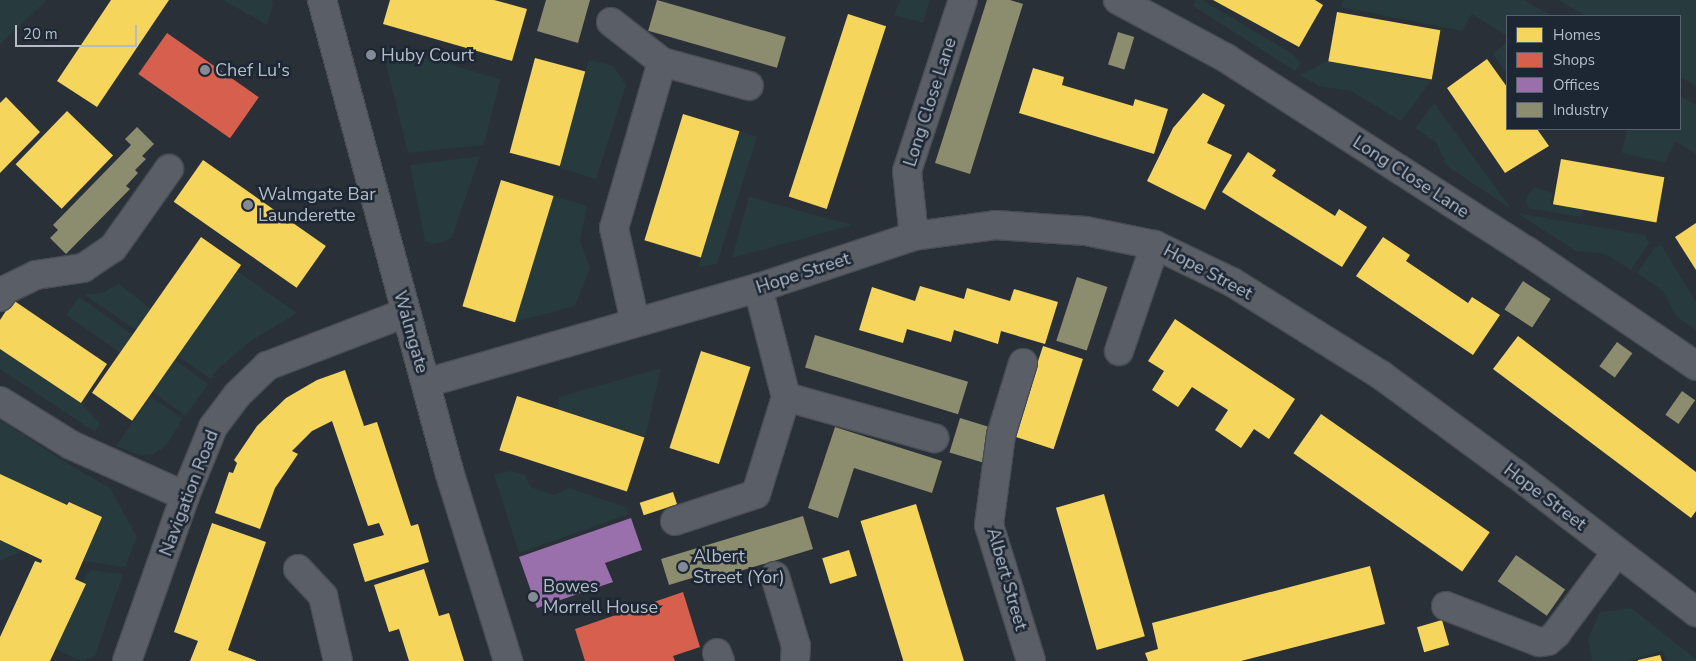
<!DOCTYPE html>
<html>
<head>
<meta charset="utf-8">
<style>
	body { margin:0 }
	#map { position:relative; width:1696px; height:661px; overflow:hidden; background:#2a3038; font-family:"Nunito Sans",sans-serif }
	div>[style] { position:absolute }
	.green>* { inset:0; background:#273a3e; transform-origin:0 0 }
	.homes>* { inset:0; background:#f6d55c; transform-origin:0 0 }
	.shops>* { inset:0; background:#d6604d; transform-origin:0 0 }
	.offices>* { inset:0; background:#9970ab }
	.industry>* { inset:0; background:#8c8c6e; transform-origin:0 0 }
	.roads { filter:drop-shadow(1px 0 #484c53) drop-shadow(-1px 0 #484c53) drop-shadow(0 1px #484c53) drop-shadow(0 -1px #484c53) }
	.minor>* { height:28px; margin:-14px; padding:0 14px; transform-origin:14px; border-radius:14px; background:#5a5e66 }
	.dots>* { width:14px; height:14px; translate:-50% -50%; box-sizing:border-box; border:2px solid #1d2633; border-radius:50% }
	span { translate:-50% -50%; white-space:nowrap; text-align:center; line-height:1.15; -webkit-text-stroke:5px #1d2633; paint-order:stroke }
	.poi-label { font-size:18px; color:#b4bcc9 }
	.left { translate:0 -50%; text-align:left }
	.street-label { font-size:18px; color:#b4bcc9 }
	.legend { position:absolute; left:1506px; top:15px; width:175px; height:115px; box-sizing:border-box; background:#1d2633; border:1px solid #59626f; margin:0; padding:6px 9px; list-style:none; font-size:15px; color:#b4bcc9 }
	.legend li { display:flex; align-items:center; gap:10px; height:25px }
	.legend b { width:25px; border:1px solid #59626f }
	.scale { position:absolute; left:15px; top:25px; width:122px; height:22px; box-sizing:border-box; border:2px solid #b4bcc9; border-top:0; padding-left:6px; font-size:15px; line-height:18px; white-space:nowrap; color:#b4bcc9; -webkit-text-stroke:4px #1d2633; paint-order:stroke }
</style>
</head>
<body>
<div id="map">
	<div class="green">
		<i style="clip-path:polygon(0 0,47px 0,0 44px)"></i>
		<i style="clip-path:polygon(223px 0,271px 0,273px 4px,267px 25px)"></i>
		<i style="clip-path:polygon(900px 0,930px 0,923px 23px,894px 15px)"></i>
		<i style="clip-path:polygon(1196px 0,1202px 0,1293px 54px,1300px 63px,1295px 71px,1193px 6px)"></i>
		<i style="clip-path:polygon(1344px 0,1524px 0,1552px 16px,1507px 16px,1507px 36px,1472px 14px,1462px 31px,1341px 7px)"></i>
		<i style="clip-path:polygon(1558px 0,1696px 0,1696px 86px,1680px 77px,1680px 16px,1586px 16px)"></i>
		<i style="clip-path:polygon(1507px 42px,1507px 74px,1493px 54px)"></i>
		<i style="clip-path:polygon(381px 44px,500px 79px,484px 145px,408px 153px)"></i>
		<i style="clip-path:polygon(589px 60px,613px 66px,626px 85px,596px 179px,558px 167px)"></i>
		<i style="clip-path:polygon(1328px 61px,1431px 81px,1401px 121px,1351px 91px,1319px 86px,1300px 75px)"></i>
		<i style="clip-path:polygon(1680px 96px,1696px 105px,1696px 154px,1675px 141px,1665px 163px,1622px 153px,1627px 129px,1680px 129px)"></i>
		<i style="clip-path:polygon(1434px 103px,1511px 209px,1447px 166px,1436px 142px,1415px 128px)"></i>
		<i style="clip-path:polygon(739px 131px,757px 137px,717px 264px,698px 267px)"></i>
		<i style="clip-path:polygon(480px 156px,452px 237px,443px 242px,433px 244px,425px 241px,410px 165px)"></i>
		<i style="clip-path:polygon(1534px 187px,1553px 193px,1550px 204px,1584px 210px,1582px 217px,1531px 209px,1527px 206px,1526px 198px)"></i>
		<i style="clip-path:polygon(554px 196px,587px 206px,580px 241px,590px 268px,575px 306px,514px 322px)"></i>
		<i style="clip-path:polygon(749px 197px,830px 219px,853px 225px,732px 258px)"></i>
		<i style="clip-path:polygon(1517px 213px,1645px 235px,1649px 243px,1631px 270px,1606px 254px,1576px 251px)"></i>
		<i style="clip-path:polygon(1662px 246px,1696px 302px,1696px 330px,1676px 316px,1663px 291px,1637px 273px,1655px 247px)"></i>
		<i style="clip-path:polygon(237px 271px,297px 313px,249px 342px,217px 370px,211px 379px,178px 356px)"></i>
		<i style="clip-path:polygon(119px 284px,151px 309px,136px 330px,85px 295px,102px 293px)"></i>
		<i style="left:79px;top:297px;width:66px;height:22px;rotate:35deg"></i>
		<i style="clip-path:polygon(0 349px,81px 403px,100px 424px,95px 432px,0 369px)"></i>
		<i style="left:175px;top:360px;width:41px;height:39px;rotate:36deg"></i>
		<i style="clip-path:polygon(661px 368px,645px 437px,558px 409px,559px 397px)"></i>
		<i style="clip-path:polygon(150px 397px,183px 418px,166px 446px,154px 454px,140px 455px,116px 446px)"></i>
		<i style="clip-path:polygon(0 420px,73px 467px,110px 488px,137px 537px,125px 567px,82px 561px,102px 517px,69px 502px,67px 505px,0 474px)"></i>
		<i style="clip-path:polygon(511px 471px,525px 475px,530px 487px,554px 495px,569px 488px,627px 508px,629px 514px,519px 553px,494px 475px)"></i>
		<i style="clip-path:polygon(0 540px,23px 551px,0 561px)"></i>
		<i style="clip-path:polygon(90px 570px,123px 574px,95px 656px,82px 661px,56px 649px,85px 584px,82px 582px)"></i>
		<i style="clip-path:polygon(1631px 608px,1696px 659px,1696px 661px,1667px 661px,1663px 651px,1626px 661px,1592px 661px,1588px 639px,1600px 612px)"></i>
	</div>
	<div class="homes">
		<i style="clip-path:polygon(111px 0,169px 0,97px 107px,57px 81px)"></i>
		<i style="clip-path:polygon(390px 0,494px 0,527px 9px,512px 61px,383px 24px)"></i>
		<i style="clip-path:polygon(1213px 0,1315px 0,1323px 5px,1299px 47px)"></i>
		<i style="left:1337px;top:12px;width:105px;height:50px;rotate:10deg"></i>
		<i style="left:848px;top:14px;width:40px;height:192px;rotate:18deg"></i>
		<i style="left:535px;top:58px;width:52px;height:98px;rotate:15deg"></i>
		<i style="clip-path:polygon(1487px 59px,1507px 87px,1507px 129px,1537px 129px,1549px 146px,1505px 173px,1447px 88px)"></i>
		<i style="clip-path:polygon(1033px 68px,1064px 77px,1062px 85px,1133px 106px,1135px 99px,1168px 109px,1154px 154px,1019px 113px)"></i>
		<i style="clip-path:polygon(1203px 93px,1225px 105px,1207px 143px,1232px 155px,1205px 210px,1147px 181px,1173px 128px)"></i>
		<i style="clip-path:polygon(6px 97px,40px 132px,0 173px,0 103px)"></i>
		<i style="left:67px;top:111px;width:64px;height:74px;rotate:44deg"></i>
		<i style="left:683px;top:114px;width:59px;height:132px;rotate:17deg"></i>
		<i style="clip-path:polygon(1248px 152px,1276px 170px,1272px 176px,1335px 216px,1339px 209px,1367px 227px,1342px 267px,1222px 192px)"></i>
		<i style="left:1561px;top:159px;width:105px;height:46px;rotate:10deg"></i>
		<i style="left:203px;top:160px;width:150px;height:51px;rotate:35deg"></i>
		<i style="left:501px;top:180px;width:55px;height:132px;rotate:17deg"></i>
		<i style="clip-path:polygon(1696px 223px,1696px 270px,1675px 237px)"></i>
		<i style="left:201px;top:237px;width:49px;height:190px;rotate:35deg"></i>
		<i style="clip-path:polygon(1383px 237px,1410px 255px,1406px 261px,1468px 303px,1472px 297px,1500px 315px,1473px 355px,1356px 276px)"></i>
		<i style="clip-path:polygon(920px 286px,964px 299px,967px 288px,1010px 301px,1014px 289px,1058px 302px,1045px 344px,1001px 331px,998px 344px,954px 330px,951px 342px,907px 329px,903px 343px,859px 330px,872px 287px,915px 301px)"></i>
		<i style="clip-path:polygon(13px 300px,107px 364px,81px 403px,0 349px,0 320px)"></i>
		<i style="clip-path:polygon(1175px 319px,1295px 399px,1269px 439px,1254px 429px,1241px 448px,1215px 430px,1228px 410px,1192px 387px,1178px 407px,1152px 390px,1164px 371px,1148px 361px)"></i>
		<i style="clip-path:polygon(1518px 336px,1696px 472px,1696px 511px,1691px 518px,1493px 369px)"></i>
		<i style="left:1043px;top:346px;width:42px;height:95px;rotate:18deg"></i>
		<i style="left:701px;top:351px;width:52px;height:102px;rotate:18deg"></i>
		<i style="clip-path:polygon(345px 370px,364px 426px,377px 422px,411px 526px,418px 524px,429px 562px,365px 582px,353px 544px,384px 535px,379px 523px,368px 526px,332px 421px,312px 431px,292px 451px,298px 454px,275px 488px,260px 529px,215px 513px,229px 472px,233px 473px,237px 463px,234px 460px,257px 426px,286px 398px,317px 380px)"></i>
		<i style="left:517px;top:396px;width:134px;height:57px;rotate:18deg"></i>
		<i style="left:1321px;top:414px;width:206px;height:48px;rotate:35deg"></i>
		<i style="clip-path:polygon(0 474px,67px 505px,69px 502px,102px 517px,75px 579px,86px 584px,50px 661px,0 661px,0 637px,35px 561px,41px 563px,42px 560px,0 540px)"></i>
		<i style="left:673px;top:492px;width:13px;height:35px;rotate:72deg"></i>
		<i style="left:1104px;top:494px;width:148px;height:50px;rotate:74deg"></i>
		<i style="left:916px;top:504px;width:164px;height:58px;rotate:73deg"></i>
		<i style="clip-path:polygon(212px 523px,266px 542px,228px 650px,257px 661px,190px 661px,198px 641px,174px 632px)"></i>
		<i style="left:849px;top:550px;width:27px;height:28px;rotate:73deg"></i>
		<i style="clip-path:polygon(1370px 566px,1385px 624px,1241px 661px,1148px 661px,1145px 653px,1158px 649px,1152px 623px)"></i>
		<i style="clip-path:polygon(424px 569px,439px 616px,449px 613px,464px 661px,409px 661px,399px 629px,389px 632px,374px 585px)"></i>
		<i style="left:1442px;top:620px;width:26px;height:26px;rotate:74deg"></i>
		<i style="clip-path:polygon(1660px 655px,1662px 661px,1638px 661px,1638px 660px)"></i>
	</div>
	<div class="shops">
		<i style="left:167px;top:33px;width:112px;height:50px;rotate:35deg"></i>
		<i style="clip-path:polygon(683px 592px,700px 647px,673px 656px,675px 661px,585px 661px,575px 629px)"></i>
	</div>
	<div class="offices">
		<i style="clip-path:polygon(631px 518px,642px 550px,605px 563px,613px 582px,537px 608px,519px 557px)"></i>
	</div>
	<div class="industry">
		<i style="clip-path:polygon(546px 0,590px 0,578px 43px,537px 31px)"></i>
		<i style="left:657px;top:0;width:134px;height:32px;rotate:16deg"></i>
		<i style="clip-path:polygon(987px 0,1010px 0,1023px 4px,970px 174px,935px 163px)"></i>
		<i style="left:1118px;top:32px;width:17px;height:34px;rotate:17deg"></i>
		<i style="clip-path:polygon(137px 127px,154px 144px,142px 156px,146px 159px,135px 170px,138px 173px,126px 186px,130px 189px,66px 254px,50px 238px,58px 230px,53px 225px,131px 145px,125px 139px)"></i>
		<i style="left:1077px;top:277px;width:32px;height:67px;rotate:18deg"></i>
		<i style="left:1523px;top:281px;width:33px;height:34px;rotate:33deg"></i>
		<i style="left:815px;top:335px;width:160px;height:34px;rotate:17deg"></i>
		<i style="left:1617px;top:342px;width:19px;height:30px;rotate:36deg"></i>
		<i style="left:1682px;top:391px;width:16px;height:29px;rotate:35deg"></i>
		<i style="left:960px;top:418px;width:34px;height:36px;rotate:17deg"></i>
		<i style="clip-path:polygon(835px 427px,942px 461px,932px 493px,854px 468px,838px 518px,808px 508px)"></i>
		<i style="clip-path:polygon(803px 516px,813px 549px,707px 581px,705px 574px,669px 585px,661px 559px)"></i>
		<i style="left:1516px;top:555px;width:60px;height:32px;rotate:35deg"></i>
	</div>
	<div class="roads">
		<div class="minor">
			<i style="left:322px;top:0;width:488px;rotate:74.9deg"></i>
			<i style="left:449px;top:471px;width:199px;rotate:72.7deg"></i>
			<i style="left:1118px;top:0;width:123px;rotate:28.2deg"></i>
			<i style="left:1226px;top:58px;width:358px;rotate:32.7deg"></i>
			<i style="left:1527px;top:251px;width:204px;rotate:34.2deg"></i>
			<i style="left:611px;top:22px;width:65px;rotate:38.1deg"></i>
			<i style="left:662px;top:62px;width:173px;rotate:106.1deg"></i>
			<i style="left:614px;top:228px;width:96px;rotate:77.4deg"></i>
			<i style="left:662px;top:62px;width:90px;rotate:15.4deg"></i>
			<i style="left:914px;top:236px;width:65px;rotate:-96.1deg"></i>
			<i style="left:907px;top:171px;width:180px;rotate:-71.9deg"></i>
			<i style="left:0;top:297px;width:9px;rotate:-54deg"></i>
			<i style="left:5px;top:290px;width:34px;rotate:-26deg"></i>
			<i style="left:36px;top:275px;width:48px;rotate:-8.5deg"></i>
			<i style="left:83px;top:268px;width:36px;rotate:-34deg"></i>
			<i style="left:113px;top:248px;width:97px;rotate:-54.7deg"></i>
			<i style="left:1119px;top:351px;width:112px;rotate:-71.2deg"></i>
			<i style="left:1023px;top:363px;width:75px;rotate:107deg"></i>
			<i style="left:1001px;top:435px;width:91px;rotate:97.6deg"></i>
			<i style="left:989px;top:525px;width:142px;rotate:72.8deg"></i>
			<i style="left:426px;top:383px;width:345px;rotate:-16deg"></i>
			<i style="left:758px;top:288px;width:164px;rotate:-18.4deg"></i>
			<i style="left:914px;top:236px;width:82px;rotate:-7.7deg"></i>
			<i style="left:995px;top:225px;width:91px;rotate:3.8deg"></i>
			<i style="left:1086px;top:231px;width:70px;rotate:11.5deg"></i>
			<i style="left:1155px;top:245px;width:85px;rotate:25.7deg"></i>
			<i style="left:1232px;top:282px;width:176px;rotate:32deg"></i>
			<i style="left:1381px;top:375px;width:167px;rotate:36.3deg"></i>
			<i style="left:1516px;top:474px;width:227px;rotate:37.5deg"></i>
			<i style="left:786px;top:397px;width:154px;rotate:15.5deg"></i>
			<i style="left:0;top:401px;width:84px;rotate:31.8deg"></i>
			<i style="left:71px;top:445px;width:125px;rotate:24.1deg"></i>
			<i style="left:675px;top:521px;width:85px;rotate:-18.4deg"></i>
			<i style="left:756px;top:494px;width:102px;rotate:-72.8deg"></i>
			<i style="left:786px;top:397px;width:113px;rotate:-104.4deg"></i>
			<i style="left:298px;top:569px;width:37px;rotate:47deg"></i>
			<i style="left:323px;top:596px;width:67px;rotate:77deg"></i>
			<i style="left:775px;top:576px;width:73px;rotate:73.3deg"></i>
			<i style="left:796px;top:646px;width:15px;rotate:94deg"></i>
			<i style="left:1446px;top:606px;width:100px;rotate:21.2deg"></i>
			<i style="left:1539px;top:642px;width:9px;rotate:-6deg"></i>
			<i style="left:1548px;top:641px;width:11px;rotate:-41deg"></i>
			<i style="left:1556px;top:634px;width:102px;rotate:-53.4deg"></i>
			<i style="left:717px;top:653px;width:9px;rotate:69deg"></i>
			<i style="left:127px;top:661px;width:175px;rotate:-70.6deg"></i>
			<i style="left:185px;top:496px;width:74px;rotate:-67.9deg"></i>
			<i style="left:213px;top:427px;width:40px;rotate:-53deg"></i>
			<i style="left:237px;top:395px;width:42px;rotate:-44deg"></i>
			<i style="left:267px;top:366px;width:148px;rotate:-21deg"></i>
		</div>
	</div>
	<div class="dots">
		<i style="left:371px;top:55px;background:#848b96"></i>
		<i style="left:205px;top:70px;background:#848b96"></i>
		<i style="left:248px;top:205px;background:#848b96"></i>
		<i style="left:683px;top:567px;background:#848b96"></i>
		<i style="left:533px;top:597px;background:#848b96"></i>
	</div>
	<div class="poi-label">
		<span class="left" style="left:381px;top:55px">Huby Court</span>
		<span class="left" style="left:215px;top:70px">Chef Lu's</span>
		<span class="left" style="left:258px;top:205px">Walmgate Bar<br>Launderette</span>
		<span class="left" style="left:693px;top:567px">Albert<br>Street (Yor)</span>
		<span class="left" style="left:543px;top:597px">Bowes<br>Morrell House</span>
	</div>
	<div class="street-label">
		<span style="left:930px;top:102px;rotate:-72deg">Long Close Lane</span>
		<span style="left:1411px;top:177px;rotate:33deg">Long Close Lane</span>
		<span style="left:1208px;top:272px;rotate:28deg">Hope Street</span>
		<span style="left:803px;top:273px;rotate:-18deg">Hope Street</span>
		<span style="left:411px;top:332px;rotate:74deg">Walmgate</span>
		<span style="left:189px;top:493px;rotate:-69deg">Navigation Road</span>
		<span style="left:1545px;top:497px;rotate:37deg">Hope Street</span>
		<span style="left:1007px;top:579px;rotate:74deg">Albert Street</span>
	</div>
	<ul class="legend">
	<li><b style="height:14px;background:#f6d55c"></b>Homes</li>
	<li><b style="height:14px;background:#d6604d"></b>Shops</li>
	<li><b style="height:14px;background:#9970ab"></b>Offices</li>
	<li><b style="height:14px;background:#8c8c6e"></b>Industry</li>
	</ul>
	<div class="scale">20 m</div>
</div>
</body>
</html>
